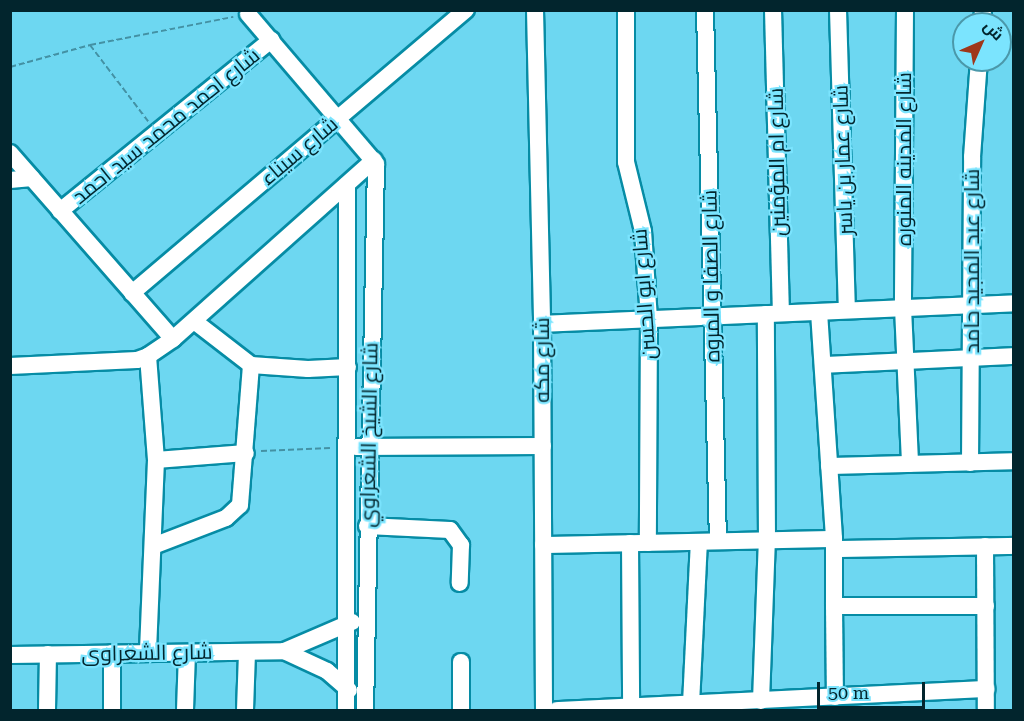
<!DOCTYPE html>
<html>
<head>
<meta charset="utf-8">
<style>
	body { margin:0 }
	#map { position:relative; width:1024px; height:721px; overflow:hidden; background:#6dd7f1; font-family:"Roboto Serif",Cairo,serif }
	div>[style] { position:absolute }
	.path>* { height:2px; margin-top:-1px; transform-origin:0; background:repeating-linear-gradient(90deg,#4391a4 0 6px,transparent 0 9px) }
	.roads { filter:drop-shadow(2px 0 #068ca5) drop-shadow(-2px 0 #068ca5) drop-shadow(0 2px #068ca5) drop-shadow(0 -2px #068ca5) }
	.minor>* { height:16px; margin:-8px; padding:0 8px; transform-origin:8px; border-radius:8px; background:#fff }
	span { translate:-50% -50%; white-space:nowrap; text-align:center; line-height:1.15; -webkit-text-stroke:4.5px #7be4fe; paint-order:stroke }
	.street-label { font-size:21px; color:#02252d }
	.frame { position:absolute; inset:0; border:12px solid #02252d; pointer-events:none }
	.north { position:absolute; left:952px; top:12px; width:60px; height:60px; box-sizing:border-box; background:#7be4fe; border:2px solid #4b98aa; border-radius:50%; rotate:45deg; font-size:16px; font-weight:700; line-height:24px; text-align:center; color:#02252d }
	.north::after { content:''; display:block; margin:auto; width:21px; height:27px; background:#9f371a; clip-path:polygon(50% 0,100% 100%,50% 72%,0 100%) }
	.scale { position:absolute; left:817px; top:682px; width:108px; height:27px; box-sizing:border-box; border:3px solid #02252d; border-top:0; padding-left:8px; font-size:18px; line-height:21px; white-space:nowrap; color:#02252d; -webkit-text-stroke:4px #7be4fe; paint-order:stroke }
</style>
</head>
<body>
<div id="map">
	<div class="path">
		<i style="left:90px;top:45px;width:96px;rotate:52.7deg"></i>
		<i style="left:10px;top:67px;width:83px;rotate:-15.4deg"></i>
		<i style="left:90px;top:45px;width:146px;rotate:-11.1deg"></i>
		<i style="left:261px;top:451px;width:69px;rotate:-2.5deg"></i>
	</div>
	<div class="roads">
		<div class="minor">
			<i style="left:535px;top:10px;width:314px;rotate:88.7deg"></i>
			<i style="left:542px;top:324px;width:386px;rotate:89.7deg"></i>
			<i style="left:626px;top:10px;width:152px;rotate:90deg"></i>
			<i style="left:626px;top:162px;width:71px;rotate:76.2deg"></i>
			<i style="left:643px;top:231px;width:88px;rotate:86.1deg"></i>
			<i style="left:649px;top:319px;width:224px;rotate:90.3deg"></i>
			<i style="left:705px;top:10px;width:531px;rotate:88.6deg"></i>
			<i style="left:773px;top:10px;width:303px;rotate:88.5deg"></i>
			<i style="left:838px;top:10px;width:300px;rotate:88.3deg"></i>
			<i style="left:905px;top:10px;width:298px;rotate:90.4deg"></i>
			<i style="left:903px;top:308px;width:156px;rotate:87.4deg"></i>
			<i style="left:248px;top:14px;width:197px;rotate:49.5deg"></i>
			<i style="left:376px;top:164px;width:546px;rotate:91.15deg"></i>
			<i style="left:982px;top:24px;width:14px;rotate:-86deg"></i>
			<i style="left:10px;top:153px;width:247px;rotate:48.8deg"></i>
			<i style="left:10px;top:180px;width:22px;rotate:-5deg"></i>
			<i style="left:60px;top:211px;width:272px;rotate:-39deg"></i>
			<i style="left:132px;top:293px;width:438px;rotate:-40.3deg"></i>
			<i style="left:819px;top:312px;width:227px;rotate:86.2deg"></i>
			<i style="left:194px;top:321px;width:72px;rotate:37.7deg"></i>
			<i style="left:251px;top:365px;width:57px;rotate:4deg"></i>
			<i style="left:308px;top:369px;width:40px;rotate:-2.9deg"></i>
			<i style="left:542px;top:324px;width:472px;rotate:-2.5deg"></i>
			<i style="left:148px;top:356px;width:104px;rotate:85.6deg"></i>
			<i style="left:156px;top:460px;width:193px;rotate:92.4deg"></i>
			<i style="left:823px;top:365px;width:191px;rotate:-2.7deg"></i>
			<i style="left:10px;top:366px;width:127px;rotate:-2.7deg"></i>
			<i style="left:137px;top:360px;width:12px;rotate:-20deg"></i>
			<i style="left:148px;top:356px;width:30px;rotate:-34deg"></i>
			<i style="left:173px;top:339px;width:269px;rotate:-41.7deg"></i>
			<i style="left:356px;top:447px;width:187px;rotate:-0.3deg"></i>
			<i style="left:156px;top:460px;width:90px;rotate:-4.4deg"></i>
			<i style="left:970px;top:463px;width:306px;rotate:-89.6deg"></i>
			<i style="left:972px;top:157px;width:97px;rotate:-85.9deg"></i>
			<i style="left:829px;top:466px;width:185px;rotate:-1.5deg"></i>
			<i style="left:367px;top:526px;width:83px;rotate:2.8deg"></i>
			<i style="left:450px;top:530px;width:19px;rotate:54deg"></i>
			<i style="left:461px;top:545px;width:38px;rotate:92deg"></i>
			<i style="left:630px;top:543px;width:163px;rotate:89.6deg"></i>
			<i style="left:543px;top:545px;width:291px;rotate:-1.2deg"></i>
			<i style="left:834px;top:539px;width:67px;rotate:90deg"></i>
			<i style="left:834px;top:606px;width:152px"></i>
			<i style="left:153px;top:546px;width:78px;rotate:-21deg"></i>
			<i style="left:226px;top:518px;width:19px;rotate:-43deg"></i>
			<i style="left:240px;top:505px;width:140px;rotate:-85.5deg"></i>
			<i style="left:985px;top:546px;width:164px;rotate:89.7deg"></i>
			<i style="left:834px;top:549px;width:180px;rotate:-1deg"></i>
			<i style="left:834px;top:606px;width:91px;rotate:89.4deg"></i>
			<i style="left:284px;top:651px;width:47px;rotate:24.9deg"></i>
			<i style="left:327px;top:671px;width:29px;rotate:41deg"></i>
			<i style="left:10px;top:655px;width:274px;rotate:-0.8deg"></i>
			<i style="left:284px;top:651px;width:74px;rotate:-23.1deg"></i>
			<i style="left:461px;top:662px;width:48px;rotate:90deg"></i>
			<i style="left:761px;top:701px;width:161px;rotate:-87.9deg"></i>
			<i style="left:767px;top:540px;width:226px;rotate:-90.3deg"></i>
			<i style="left:691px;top:704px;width:162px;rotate:-87.2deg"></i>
			<i style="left:47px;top:710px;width:56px;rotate:-89deg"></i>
			<i style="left:112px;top:710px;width:57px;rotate:-90deg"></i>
			<i style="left:185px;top:710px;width:57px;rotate:-88deg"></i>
			<i style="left:245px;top:710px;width:58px;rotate:-88deg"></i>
			<i style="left:346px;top:710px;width:525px;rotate:-89.89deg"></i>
			<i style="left:557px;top:710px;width:430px;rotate:-2.8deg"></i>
		</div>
	</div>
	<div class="street-label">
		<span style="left:166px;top:126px;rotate:-39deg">شارع احمد محمد سيد احمد</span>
		<span style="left:299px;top:151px;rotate:-40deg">شارع سيناء</span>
		<span style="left:904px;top:159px;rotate:-90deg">شارع المدينه المنوره</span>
		<span style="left:843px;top:160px;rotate:-92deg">شارع عمار بن ياسر</span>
		<span style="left:777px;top:162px;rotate:-91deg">شارع ام المؤمنين</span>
		<span style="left:972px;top:261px;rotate:-90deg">شارع عبد المجيد حامد</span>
		<span style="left:711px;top:276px;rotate:-91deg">شارع الصفا و المروه</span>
		<span style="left:644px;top:294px;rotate:-94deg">شارع ابو الحسن</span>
		<span style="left:542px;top:360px;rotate:-90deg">شارع مكه</span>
		<span style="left:369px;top:435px;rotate:-89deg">شارع الشيخ الشعراوي</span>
		<span style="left:147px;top:653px;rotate:-1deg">شارع الشعراوى</span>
	</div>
	<div class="frame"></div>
	<div class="north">ش</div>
	<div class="scale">50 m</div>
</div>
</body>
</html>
